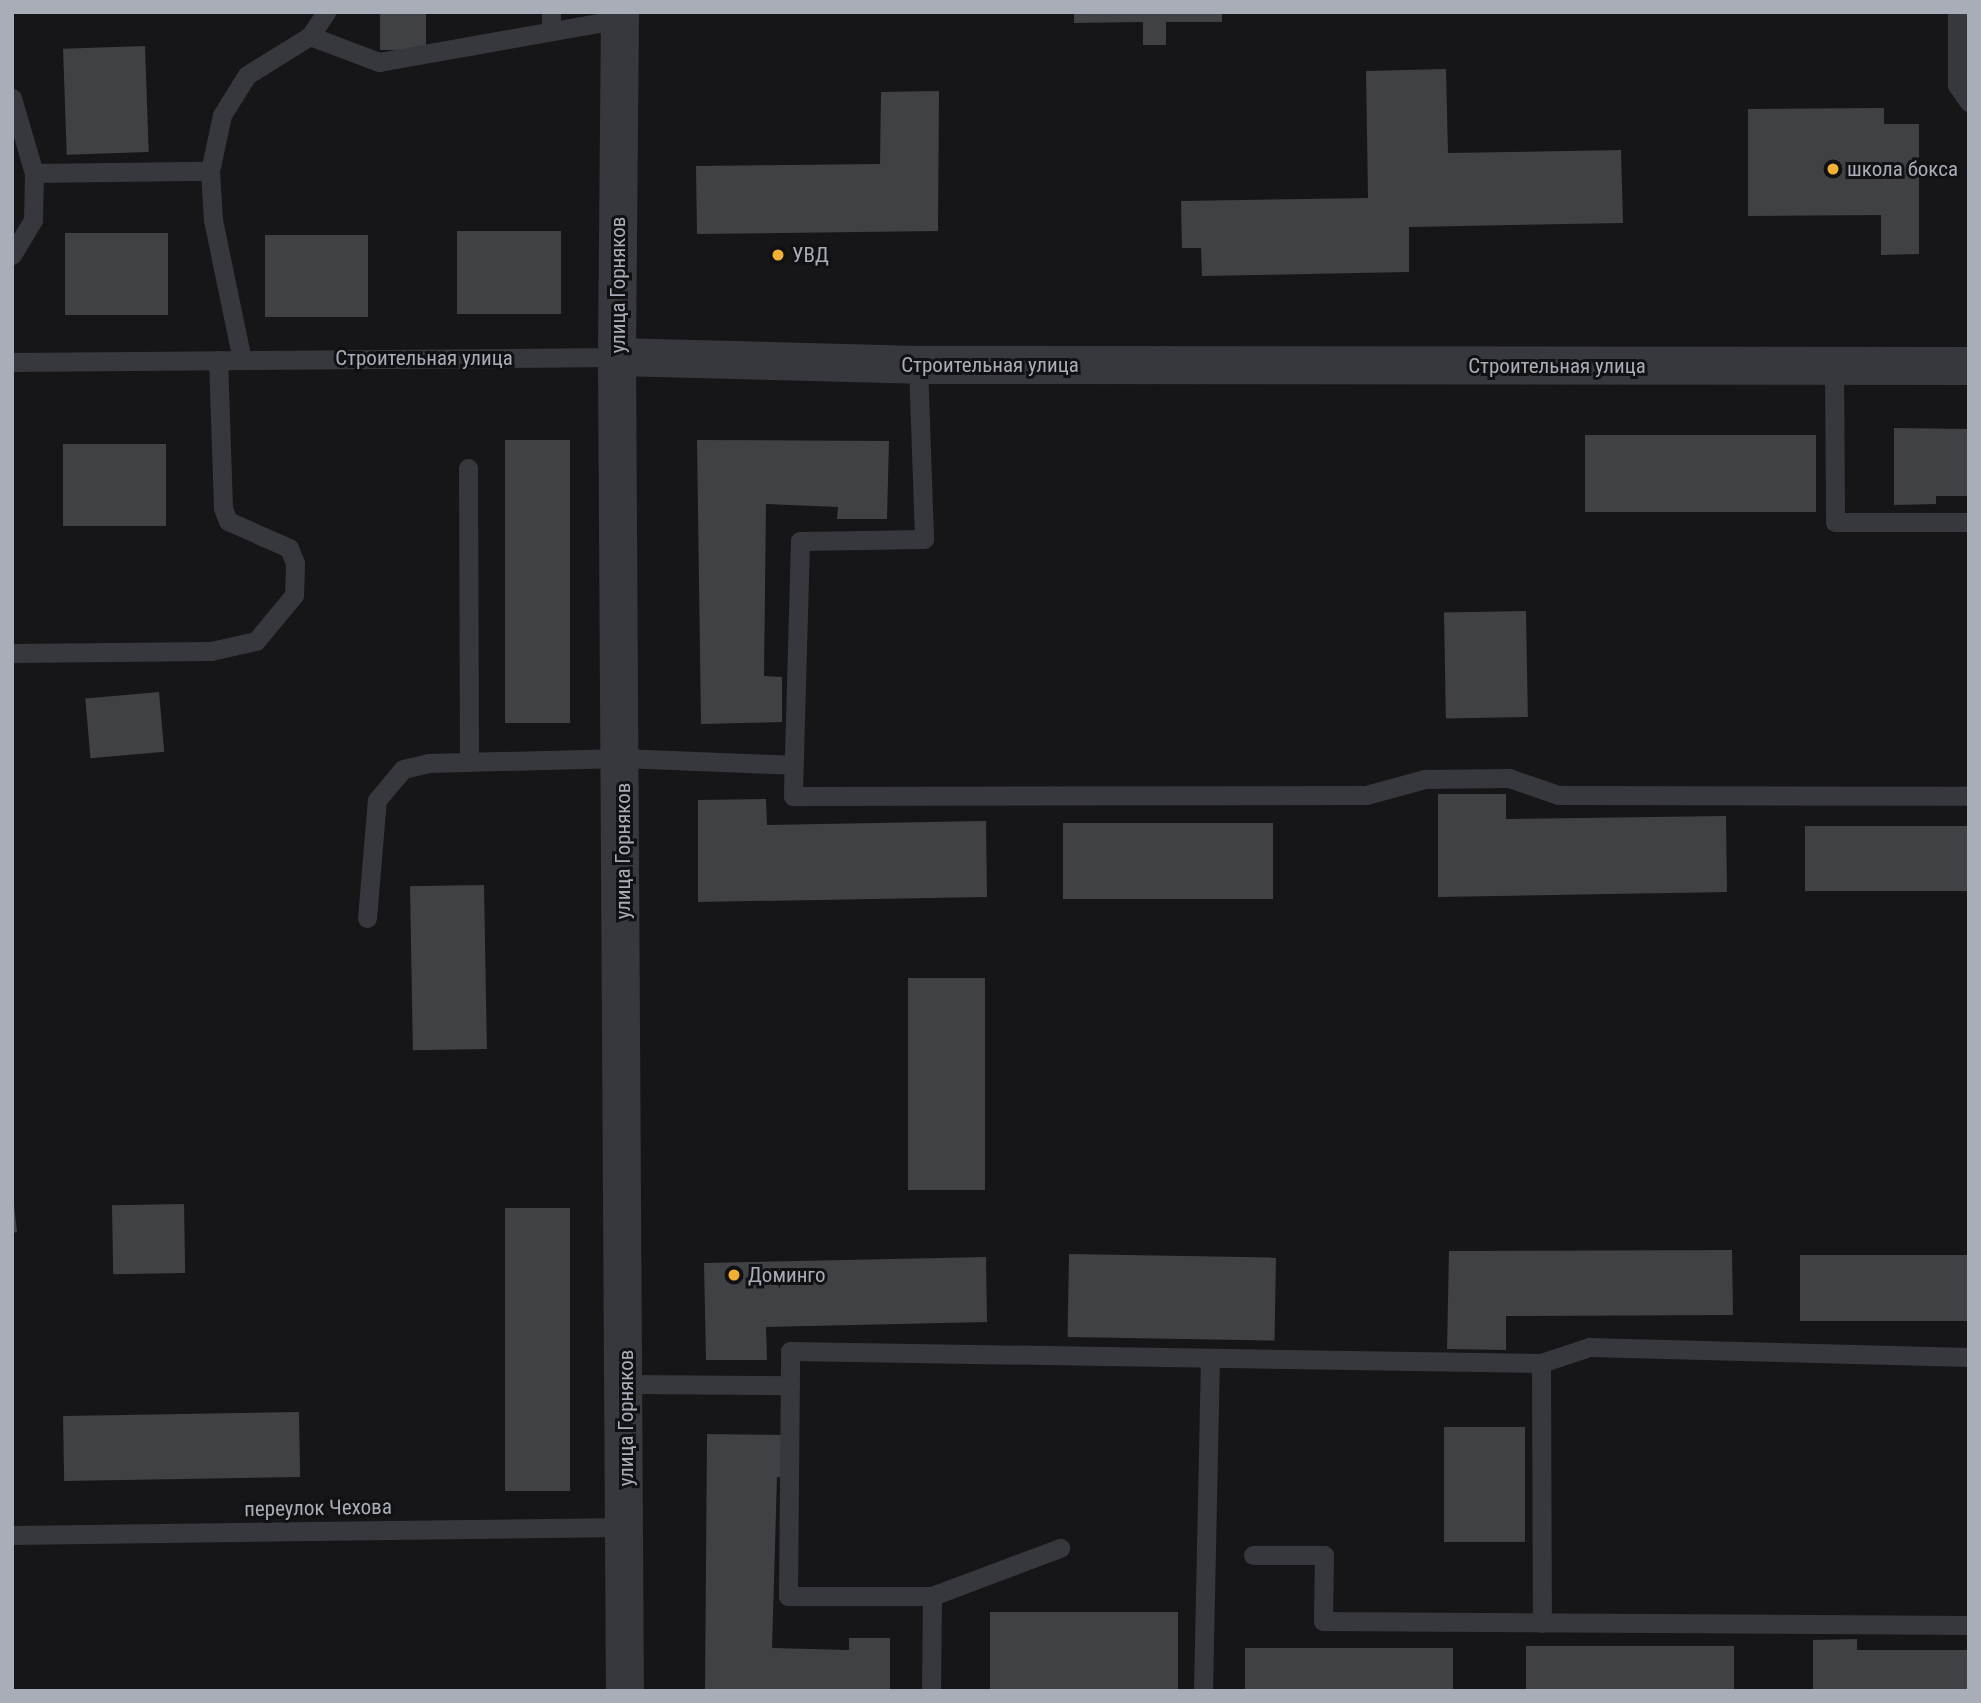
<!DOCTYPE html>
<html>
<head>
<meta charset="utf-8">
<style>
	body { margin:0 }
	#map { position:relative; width:1981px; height:1703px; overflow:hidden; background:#161618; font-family:"Roboto Condensed",sans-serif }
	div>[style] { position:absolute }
	.building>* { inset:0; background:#404145; transform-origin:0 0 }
	.service>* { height:19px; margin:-9.5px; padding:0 9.5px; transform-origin:9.5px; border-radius:9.5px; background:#37383d }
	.minor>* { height:38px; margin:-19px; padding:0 19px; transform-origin:19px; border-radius:19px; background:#37383d }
	.dots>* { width:19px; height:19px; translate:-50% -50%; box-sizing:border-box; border:4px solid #111113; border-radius:50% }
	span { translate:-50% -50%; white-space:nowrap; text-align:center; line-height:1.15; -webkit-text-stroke:6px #111113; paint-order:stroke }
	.poi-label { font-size:21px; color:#a8adb8 }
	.left { translate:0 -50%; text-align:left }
	.street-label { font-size:21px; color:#a8adb8 }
	.frame { position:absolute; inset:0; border:14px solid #a8adb8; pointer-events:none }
</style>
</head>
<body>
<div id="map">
	<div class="building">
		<i style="left:380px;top:12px;width:46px;height:38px"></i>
		<i style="clip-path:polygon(1074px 12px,1222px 12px,1222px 22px,1166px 22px,1166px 45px,1143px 45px,1143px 22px,1074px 23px)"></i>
		<i style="left:1966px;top:12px;width:3px;height:24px"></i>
		<i style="left:145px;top:46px;width:106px;height:82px;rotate:88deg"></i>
		<i style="clip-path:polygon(1446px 69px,1448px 153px,1621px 150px,1623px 223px,1409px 227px,1409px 272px,1202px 276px,1201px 248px,1182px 248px,1181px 201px,1368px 198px,1366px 71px)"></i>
		<i style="clip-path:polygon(939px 91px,938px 231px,697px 234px,696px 166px,880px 164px,881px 92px)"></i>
		<i style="clip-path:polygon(1884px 108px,1884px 124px,1919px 124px,1919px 254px,1881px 255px,1881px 215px,1748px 216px,1748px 109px)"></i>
		<i style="left:561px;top:231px;width:83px;height:104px;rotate:90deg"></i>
		<i style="left:168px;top:233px;width:82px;height:103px;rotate:90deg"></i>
		<i style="left:368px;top:235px;width:82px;height:103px;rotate:90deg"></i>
		<i style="clip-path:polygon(1894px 428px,1969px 429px,1969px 496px,1936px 496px,1936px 504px,1894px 505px)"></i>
		<i style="left:1585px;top:435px;width:231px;height:77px"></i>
		<i style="left:570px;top:440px;width:283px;height:65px;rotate:90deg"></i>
		<i style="clip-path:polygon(697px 440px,889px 441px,887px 519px,837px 519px,838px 507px,766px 504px,764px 676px,782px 677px,782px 722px,701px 724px)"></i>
		<i style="left:166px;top:444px;width:82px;height:103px;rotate:90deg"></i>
		<i style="left:1526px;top:611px;width:106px;height:82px;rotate:89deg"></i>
		<i style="left:159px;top:692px;width:60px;height:74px;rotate:85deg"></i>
		<i style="clip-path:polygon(1438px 794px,1506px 794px,1506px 819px,1726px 816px,1727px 892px,1438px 897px)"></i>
		<i style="clip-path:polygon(766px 799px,767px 825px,986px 821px,987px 897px,698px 902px,698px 800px)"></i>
		<i style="left:1063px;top:823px;width:210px;height:76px"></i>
		<i style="left:1969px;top:826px;width:65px;height:164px;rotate:90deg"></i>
		<i style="left:484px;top:885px;width:164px;height:74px;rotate:89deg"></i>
		<i style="left:985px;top:978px;width:212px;height:77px;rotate:90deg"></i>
		<i style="clip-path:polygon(12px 1187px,17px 1232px,12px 1233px)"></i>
		<i style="left:184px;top:1204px;width:69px;height:72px;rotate:89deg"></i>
		<i style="left:570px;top:1208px;width:283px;height:65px;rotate:90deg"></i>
		<i style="clip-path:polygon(1732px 1250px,1733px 1315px,1506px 1316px,1506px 1350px,1447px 1349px,1449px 1251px)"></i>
		<i style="left:1069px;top:1254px;width:207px;height:83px;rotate:1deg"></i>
		<i style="left:1969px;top:1255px;width:66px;height:169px;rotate:90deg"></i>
		<i style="clip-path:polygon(986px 1257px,987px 1322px,766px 1327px,767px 1360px,706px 1360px,704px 1263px)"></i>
		<i style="left:299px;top:1412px;width:65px;height:236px;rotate:89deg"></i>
		<i style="left:1525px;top:1427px;width:115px;height:81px;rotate:90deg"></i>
		<i style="clip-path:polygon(707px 1434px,788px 1435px,788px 1478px,777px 1477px,772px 1648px,849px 1650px,849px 1638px,890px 1638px,890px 1691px,705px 1691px)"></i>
		<i style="left:990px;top:1612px;width:188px;height:79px"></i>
		<i style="clip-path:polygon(1857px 1639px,1857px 1650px,1969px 1650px,1969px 1691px,1813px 1691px,1813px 1640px)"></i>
		<i style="left:1526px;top:1646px;width:208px;height:45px"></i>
		<i style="left:1453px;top:1648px;width:43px;height:208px;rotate:90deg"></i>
	</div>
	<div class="service">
		<i style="left:1957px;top:12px;width:73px;rotate:90deg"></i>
		<i style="left:1957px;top:85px;width:21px;rotate:55deg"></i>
		<i style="left:551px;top:30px;width:18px;rotate:-90deg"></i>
		<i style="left:310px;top:36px;width:74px;rotate:20.6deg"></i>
		<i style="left:379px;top:62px;width:245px;rotate:-10.1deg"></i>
		<i style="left:12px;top:98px;width:78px;rotate:73.7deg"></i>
		<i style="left:34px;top:173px;width:47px;rotate:91.2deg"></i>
		<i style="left:33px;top:220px;width:41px;rotate:121deg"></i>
		<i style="left:34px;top:173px;width:176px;rotate:-0.7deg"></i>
		<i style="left:242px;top:360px;width:143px;rotate:-101.7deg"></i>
		<i style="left:213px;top:220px;width:49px;rotate:-93.5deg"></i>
		<i style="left:210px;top:171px;width:57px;rotate:-77.9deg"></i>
		<i style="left:222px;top:115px;width:47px;rotate:-58deg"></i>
		<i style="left:247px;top:75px;width:74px;rotate:-31.8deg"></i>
		<i style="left:310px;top:36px;width:29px;rotate:-56deg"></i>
		<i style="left:12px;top:362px;width:605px;rotate:-0.47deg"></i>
		<i style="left:918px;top:365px;width:174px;rotate:88deg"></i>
		<i style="left:924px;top:539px;width:124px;rotate:179.1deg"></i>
		<i style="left:800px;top:541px;width:255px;rotate:91.6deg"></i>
		<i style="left:793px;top:796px;width:573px;rotate:-0.1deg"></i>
		<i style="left:1366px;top:795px;width:61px;rotate:-15.2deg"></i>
		<i style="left:1425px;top:779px;width:84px;rotate:-0.7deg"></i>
		<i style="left:1509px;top:778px;width:52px;rotate:19.1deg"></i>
		<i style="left:1558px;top:795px;width:411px;rotate:0.1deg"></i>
		<i style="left:1834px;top:366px;width:156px;rotate:89.6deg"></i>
		<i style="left:1835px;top:522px;width:134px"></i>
		<i style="left:468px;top:468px;width:294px;rotate:89.8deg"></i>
		<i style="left:12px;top:653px;width:199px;rotate:-0.6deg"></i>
		<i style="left:211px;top:651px;width:46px;rotate:-12.5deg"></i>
		<i style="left:256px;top:641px;width:60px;rotate:-50.4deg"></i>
		<i style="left:294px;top:595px;width:32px;rotate:-88deg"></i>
		<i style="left:295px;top:563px;width:16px;rotate:-112deg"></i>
		<i style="left:289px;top:548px;width:67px;rotate:-156.1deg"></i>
		<i style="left:228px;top:521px;width:14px;rotate:-111deg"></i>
		<i style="left:223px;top:508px;width:148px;rotate:-91.9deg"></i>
		<i style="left:367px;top:918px;width:118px;rotate:-85.2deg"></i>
		<i style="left:377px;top:800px;width:40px;rotate:-50deg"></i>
		<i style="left:403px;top:769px;width:26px;rotate:-13deg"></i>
		<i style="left:428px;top:763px;width:194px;rotate:-1.5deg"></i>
		<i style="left:622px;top:758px;width:171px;rotate:2.3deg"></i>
		<i style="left:1541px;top:1363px;width:260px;rotate:89.8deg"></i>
		<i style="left:627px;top:1384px;width:163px;rotate:0.4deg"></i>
		<i style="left:12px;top:1535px;width:613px;rotate:-0.75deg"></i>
		<i style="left:1253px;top:1555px;width:71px"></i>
		<i style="left:1324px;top:1555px;width:66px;rotate:90.9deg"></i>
		<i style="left:1323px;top:1621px;width:646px;rotate:0.35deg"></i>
		<i style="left:932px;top:1596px;width:137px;rotate:-20.6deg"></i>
		<i style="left:931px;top:1691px;width:95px;rotate:-89.4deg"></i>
		<i style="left:932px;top:1596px;width:144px;rotate:180deg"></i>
		<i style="left:788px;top:1596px;width:245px;rotate:-89.5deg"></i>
		<i style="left:790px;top:1351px;width:751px;rotate:0.92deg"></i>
		<i style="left:1541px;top:1363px;width:51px;rotate:-18.4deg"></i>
		<i style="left:1589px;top:1347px;width:380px;rotate:1.5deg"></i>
		<i style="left:1203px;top:1691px;width:333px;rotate:-88.8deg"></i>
	</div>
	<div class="minor">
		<i style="left:620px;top:12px;width:345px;rotate:90.5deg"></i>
		<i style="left:617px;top:357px;width:1334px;rotate:89.66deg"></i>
		<i style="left:617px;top:357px;width:301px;rotate:1.5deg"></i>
		<i style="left:918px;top:365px;width:1051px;rotate:0.05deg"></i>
	</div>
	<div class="dots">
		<i style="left:1833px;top:169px;background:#f2b134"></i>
		<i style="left:778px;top:255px;background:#f2b134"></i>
		<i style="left:734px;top:1275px;background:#f2b134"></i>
	</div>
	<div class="poi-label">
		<span class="left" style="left:1847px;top:169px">школа бокса</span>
		<span class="left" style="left:792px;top:255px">УВД</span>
		<span class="left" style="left:748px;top:1275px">Доминго</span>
	</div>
	<div class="street-label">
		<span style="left:618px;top:285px;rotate:-90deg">улица Горняков</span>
		<span style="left:424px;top:358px">Строительная улица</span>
		<span style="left:990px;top:365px">Строительная улица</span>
		<span style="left:1557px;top:366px">Строительная улица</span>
		<span style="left:623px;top:851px;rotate:-90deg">улица Горняков</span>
		<span style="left:626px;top:1418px;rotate:-90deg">улица Горняков</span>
		<span style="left:318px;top:1508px;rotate:-1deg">переулок Чехова</span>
	</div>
	<div class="frame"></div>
</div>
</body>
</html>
